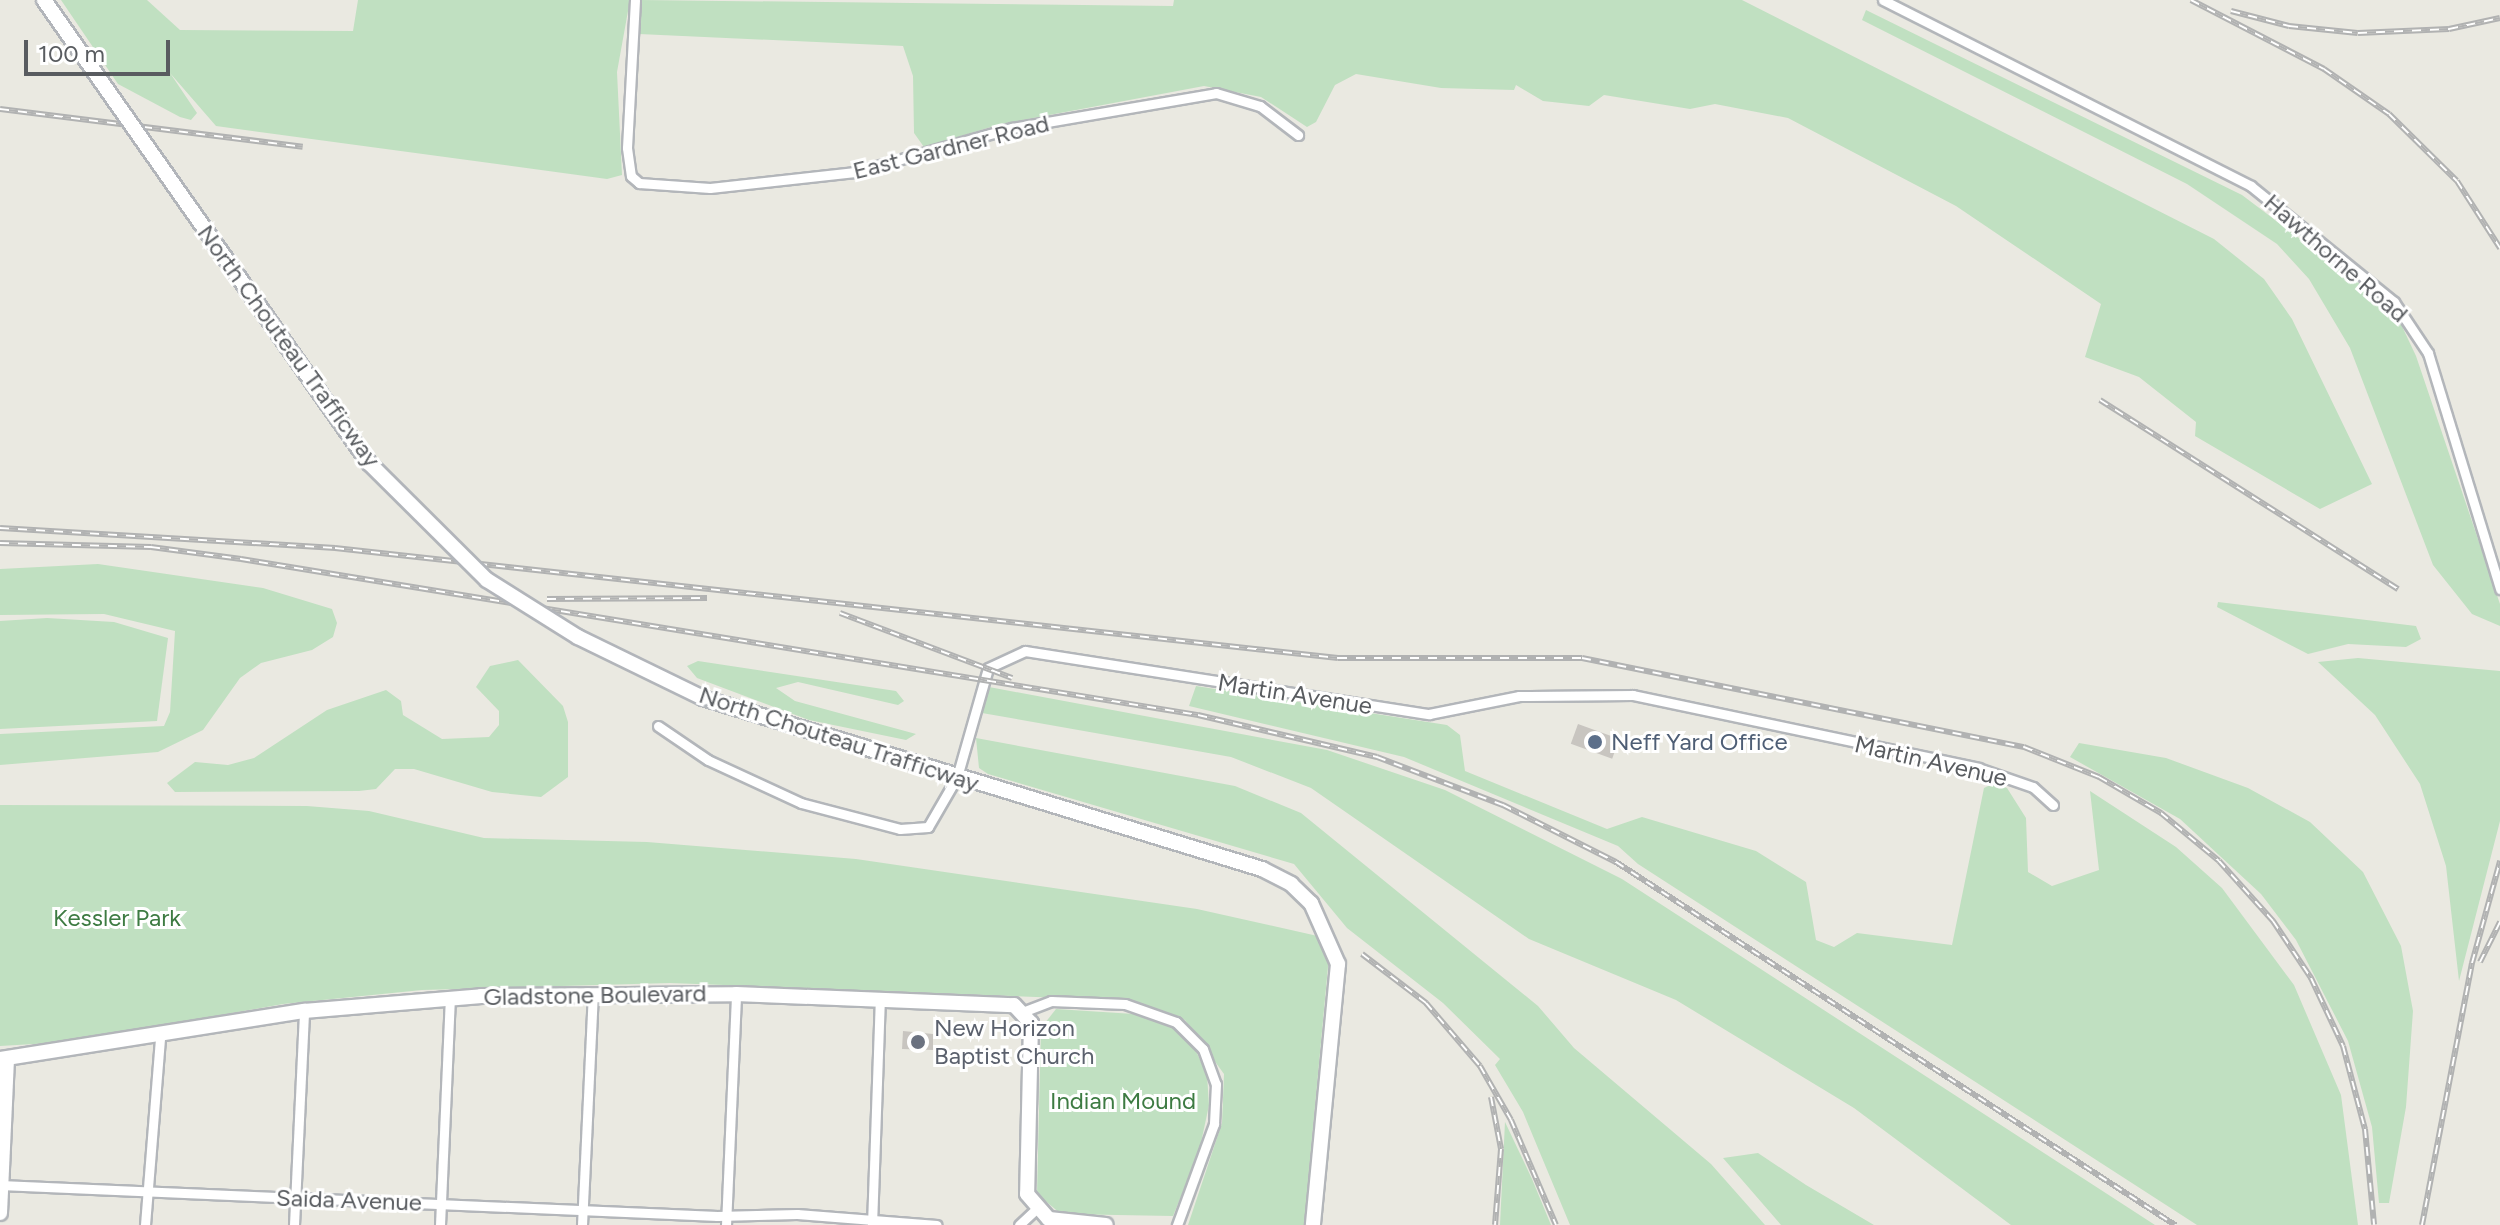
<!DOCTYPE html>
<html>
<head>
<meta charset="utf-8">
<style>
	body { margin:0 }
	#map { position:relative; width:2500px; height:1225px; overflow:hidden; background:#eae9e1; font-family:Figtree,sans-serif }
	div>[style] { position:absolute }
	.green>* { inset:0; background:#c0e0c1 }
	.building>* { inset:0; background:#c8c5c0; transform-origin:0 0 }
	.roads { filter:drop-shadow(2px 0 #b3b6ba) drop-shadow(-2px 0 #b3b6ba) drop-shadow(0 2px #b3b6ba) drop-shadow(0 -2px #b3b6ba) }
	.street>* { height:9px; margin:-4.5px; padding:0 4.5px; transform-origin:4.5px; border-radius:4.5px; background:#fff }
	.secondary>* { height:14px; margin:-7px; padding:0 7px; transform-origin:7px; border-radius:7px; background:#fff }
	.rail>* { height:6px; margin-top:-3px; transform-origin:0; background:repeating-linear-gradient(90deg,#fff 0 9px,#b1b2b2 0 18px); box-sizing:border-box; border-block:2px solid #b1b2b2 }
	.bridges { filter:drop-shadow(2px 0 #b2b5ba) drop-shadow(-2px 0 #b2b5ba) drop-shadow(0 2px #b2b5ba) drop-shadow(0 -2px #b2b5ba) }
	.secondary-bridge>* { height:14px; margin:-7px; padding:0 7px; transform-origin:7px; border-radius:7px; background:#fff }
	.dots>* { width:22px; height:22px; translate:-50% -50%; box-sizing:border-box; border:4px solid #fff; border-radius:50% }
	span { translate:-50% -50%; white-space:nowrap; text-align:center; line-height:1.15; -webkit-text-stroke:6px #fff; paint-order:stroke }
	.street-label { font-size:24px; color:#595c60 }
	.service-label { font-size:24px; color:#4e5e75 }
	.left { translate:0 -50%; text-align:left }
	.park-label { font-size:24px; color:#3d7b42 }
	.worship-label { font-size:24px; color:#5b616d }
	.scale { position:absolute; left:24px; top:40px; width:146px; height:36px; box-sizing:border-box; border:4px solid #595c60; border-top:0; padding-left:10px; font-size:24px; line-height:28px; white-space:nowrap; color:#595c60; -webkit-text-stroke:6px #fff; paint-order:stroke }
</style>
</head>
<body>
<div id="map">
	<div class="green">
		<i style="clip-path:polygon(61px 0,147px 0,180px 30px,353px 31px,358px 0,630px 0,617px 72px,622px 175px,607px 179px,216px 126px,170px 73px,197px 113px,191px 120px,180px 117px,118px 84px)"></i>
		<i style="clip-path:polygon(641px 0,1173px 6px,1174px 0,1742px 0,2214px 239px,2264px 279px,2292px 319px,2372px 484px,2320px 509px,2195px 436px,2196px 422px,2139px 377px,2085px 357px,2101px 304px,1956px 206px,1788px 118px,1715px 104px,1690px 109px,1604px 95px,1589px 106px,1543px 101px,1516px 85px,1514px 90px,1441px 88px,1356px 74px,1335px 85px,1316px 122px,1307px 127px,1261px 97px,1204px 86px,1001px 124px,924px 147px,914px 133px,913px 76px,903px 46px,639px 34px)"></i>
		<i style="clip-path:polygon(1866px 10px,2242px 195px,2376px 296px,2400px 322px,2416px 356px,2500px 604px,2500px 626px,2472px 614px,2433px 565px,2350px 348px,2309px 279px,2277px 244px,2187px 184px,1862px 20px)"></i>
		<i style="clip-path:polygon(98px 564px,263px 588px,332px 609px,337px 623px,333px 637px,312px 650px,261px 663px,240px 678px,203px 730px,158px 752px,0 765px,0 734px,164px 726px,170px 712px,175px 631px,104px 614px,0 615px,0 569px)"></i>
		<i style="clip-path:polygon(2218px 602px,2416px 626px,2421px 639px,2406px 647px,2348px 644px,2308px 654px,2217px 607px)"></i>
		<i style="clip-path:polygon(47px 618px,114px 622px,168px 638px,157px 721px,0 729px,0 621px)"></i>
		<i style="clip-path:polygon(2358px 658px,2500px 671px,2500px 821px,2459px 981px,2446px 866px,2420px 784px,2375px 715px,2318px 662px)"></i>
		<i style="clip-path:polygon(518px 660px,563px 706px,568px 722px,568px 777px,541px 797px,492px 792px,414px 769px,395px 769px,376px 789px,359px 791px,175px 792px,167px 783px,195px 762px,228px 765px,254px 758px,327px 710px,386px 690px,401px 701px,403px 715px,442px 739px,489px 737px,499px 725px,499px 711px,476px 687px,490px 666px)"></i>
		<i style="clip-path:polygon(698px 661px,896px 691px,904px 701px,898px 705px,798px 682px,776px 688px,795px 701px,916px 734px,906px 740px,809px 720px,697px 678px,687px 666px)"></i>
		<i style="clip-path:polygon(1196px 686px,1447px 725px,1460px 735px,1465px 771px,1607px 829px,1642px 817px,1756px 851px,1806px 882px,1816px 940px,1834px 947px,1857px 933px,1952px 945px,1984px 788px,1994px 783px,2007px 788px,2026px 818px,2028px 872px,2052px 886px,2099px 870px,2090px 791px,2176px 847px,2222px 888px,2294px 985px,2341px 1095px,2358px 1225px,2197px 1225px,1638px 864px,1618px 846px,1404px 757px,1189px 706px)"></i>
		<i style="clip-path:polygon(989px 687px,1327px 750px,1445px 790px,1622px 879px,2155px 1225px,2011px 1225px,1854px 1108px,1676px 1000px,1529px 939px,1311px 788px,1231px 757px,982px 713px)"></i>
		<i style="clip-path:polygon(976px 738px,1235px 786px,1301px 813px,1538px 1006px,1574px 1048px,1711px 1164px,1765px 1225px,1570px 1225px,1523px 1112px,1495px 1065px,1500px 1059px,1443px 1003px,1347px 928px,1294px 864px,988px 774px,979px 768px)"></i>
		<i style="clip-path:polygon(2079px 743px,2166px 758px,2248px 788px,2310px 822px,2363px 872px,2401px 946px,2413px 1011px,2406px 1107px,2389px 1203px,2379px 1203px,2372px 1127px,2348px 1041px,2296px 940px,2261px 894px,2180px 819px,2070px 757px)"></i>
		<i style="clip-path:polygon(0 805px,307px 806px,369px 811px,484px 838px,647px 842px,856px 859px,1197px 909px,1322px 937px,1329px 956px,1304px 1225px,1188px 1225px,1222px 1123px,1224px 1074px,1185px 1020px,1118px 1000px,670px 983px,422px 990px,283px 1004px,68px 1042px,0 1046px)"></i>
		<i style="clip-path:polygon(1056px 1009px,1134px 1014px,1172px 1027px,1196px 1051px,1207px 1075px,1209px 1105px,1199px 1152px,1173px 1216px,1061px 1214px,1037px 1194px,1041px 1028px)"></i>
		<i style="clip-path:polygon(1505px 1122px,1532px 1179px,1551px 1225px,1500px 1225px)"></i>
		<i style="clip-path:polygon(1758px 1153px,1806px 1185px,1874px 1225px,1781px 1225px,1723px 1158px)"></i>
	</div>
	<div class="building">
		<i style="left:1578px;top:724px;width:44px;height:21px;rotate:20deg"></i>
		<i style="clip-path:polygon(903px 1031px,933px 1034px,933px 1050px,902px 1049px)"></i>
	</div>
	<div class="roads">
		<div class="street">
			<i style="left:635px;top:0;width:148px;rotate:93.1deg"></i>
			<i style="left:627px;top:148px;width:28px;rotate:82deg"></i>
			<i style="left:631px;top:176px;width:11px;rotate:41deg"></i>
			<i style="left:639px;top:183px;width:71px;rotate:4deg"></i>
			<i style="left:710px;top:188px;width:146px;rotate:-6.3deg"></i>
			<i style="left:855px;top:172px;width:163px;rotate:-15.7deg"></i>
			<i style="left:1012px;top:128px;width:207px;rotate:-9.7deg"></i>
			<i style="left:1216px;top:93px;width:46px;rotate:16.5deg"></i>
			<i style="left:1260px;top:106px;width:48px;rotate:37.3deg"></i>
			<i style="left:1883px;top:0;width:412px;rotate:26.8deg"></i>
			<i style="left:2251px;top:186px;width:184px;rotate:39deg"></i>
			<i style="left:2394px;top:302px;width:61px;rotate:56.3deg"></i>
			<i style="left:2428px;top:353px;width:247px;rotate:73deg"></i>
			<i style="left:658px;top:726px;width:60px;rotate:34.2deg"></i>
			<i style="left:708px;top:760px;width:102px;rotate:24.8deg"></i>
			<i style="left:801px;top:803px;width:102px;rotate:14.7deg"></i>
			<i style="left:900px;top:829px;width:28px;rotate:-4deg"></i>
			<i style="left:928px;top:827px;width:58px;rotate:-59.9deg"></i>
			<i style="left:957px;top:777px;width:113px;rotate:-74.1deg"></i>
			<i style="left:988px;top:668px;width:41px;rotate:-24.7deg"></i>
			<i style="left:1025px;top:651px;width:409px;rotate:8.9deg"></i>
			<i style="left:1429px;top:714px;width:92px;rotate:-11.3deg"></i>
			<i style="left:1519px;top:696px;width:114px;rotate:-0.5deg"></i>
			<i style="left:1633px;top:695px;width:353px;rotate:11.9deg"></i>
			<i style="left:1978px;top:768px;width:58px;rotate:19.1deg"></i>
			<i style="left:2033px;top:787px;width:27px;rotate:42deg"></i>
			<i style="left:1025px;top:1011px;width:28px;rotate:-21deg"></i>
			<i style="left:1051px;top:1001px;width:74px;rotate:2.3deg"></i>
			<i style="left:1125px;top:1004px;width:54px;rotate:19.4deg"></i>
			<i style="left:1176px;top:1022px;width:38px;rotate:45deg"></i>
			<i style="left:1203px;top:1049px;width:37px;rotate:70deg"></i>
			<i style="left:1216px;top:1084px;width:40px;rotate:92.9deg"></i>
			<i style="left:1214px;top:1124px;width:108px;rotate:110.1deg"></i>
			<i style="left:0;top:1185px;width:718px;rotate:2.48deg"></i>
			<i style="left:717px;top:1216px;width:80px;rotate:-1.4deg"></i>
			<i style="left:797px;top:1214px;width:140px;rotate:4.5deg"></i>
			<i style="left:145px;top:1225px;width:189px;rotate:-85.4deg"></i>
			<i style="left:294px;top:1225px;width:214px;rotate:-87.3deg"></i>
			<i style="left:440px;top:1225px;width:227px;rotate:-87.5deg"></i>
			<i style="left:582px;top:1225px;width:232px;rotate:-87.3deg"></i>
			<i style="left:726px;top:1225px;width:231px;rotate:-87.5deg"></i>
			<i style="left:872px;top:1225px;width:226px;rotate:-88deg"></i>
			<i style="left:1019px;top:1225px;width:23px;rotate:-43deg"></i>
		</div>
		<div class="secondary">
			<i style="left:703px;top:698px;width:585px;rotate:17.01deg"></i>
			<i style="left:1262px;top:869px;width:33px;rotate:27deg"></i>
			<i style="left:1291px;top:884px;width:28px;rotate:44deg"></i>
			<i style="left:1311px;top:903px;width:67px;rotate:66.1deg"></i>
			<i style="left:1338px;top:964px;width:262px;rotate:95.5deg"></i>
			<i style="left:0;top:1059px;width:308px;rotate:-9deg"></i>
			<i style="left:304px;top:1011px;width:178px;rotate:-4.8deg"></i>
			<i style="left:481px;top:996px;width:255px;rotate:-0.4deg"></i>
			<i style="left:736px;top:994px;width:278px;rotate:2.3deg"></i>
			<i style="left:1014px;top:1005px;width:25px;rotate:47deg"></i>
			<i style="left:1031px;top:1023px;width:171px;rotate:91.3deg"></i>
			<i style="left:1027px;top:1194px;width:33px;rotate:49deg"></i>
			<i style="left:1049px;top:1219px;width:57px;rotate:6deg"></i>
			<i style="left:0;top:1213px;width:154px;rotate:-87.4deg"></i>
		</div>
	</div>
	<div class="rail">
		<i style="left:2191px;top:0;width:150px;rotate:27.4deg"></i>
		<i style="left:2324px;top:69px;width:79px;rotate:34.7deg"></i>
		<i style="left:2389px;top:114px;width:95px;rotate:44.6deg"></i>
		<i style="left:2457px;top:181px;width:80px;rotate:57.3deg"></i>
		<i style="left:2231px;top:11px;width:60px;rotate:14.5deg"></i>
		<i style="left:2289px;top:26px;width:69px;rotate:5.8deg"></i>
		<i style="left:2358px;top:33px;width:91px;rotate:-2.5deg"></i>
		<i style="left:2449px;top:29px;width:52px;rotate:-12.2deg"></i>
		<i style="left:0;top:109px;width:305px;rotate:7.1deg"></i>
		<i style="left:2100px;top:400px;width:353px;rotate:32.4deg"></i>
		<i style="left:0;top:528px;width:336px;rotate:3.4deg"></i>
		<i style="left:335px;top:548px;width:1009px;rotate:6.26deg"></i>
		<i style="left:1338px;top:658px;width:244px"></i>
		<i style="left:1582px;top:658px;width:451px;rotate:11.4deg"></i>
		<i style="left:2024px;top:747px;width:81px;rotate:21.8deg"></i>
		<i style="left:2099px;top:777px;width:72px;rotate:30.1deg"></i>
		<i style="left:2161px;top:813px;width:75px;rotate:39.6deg"></i>
		<i style="left:2219px;top:861px;width:81px;rotate:48deg"></i>
		<i style="left:2273px;top:921px;width:69px;rotate:56.3deg"></i>
		<i style="left:2311px;top:978px;width:75px;rotate:64.8deg"></i>
		<i style="left:2343px;top:1046px;width:86px;rotate:75.2deg"></i>
		<i style="left:2365px;top:1129px;width:96px;rotate:84.6deg"></i>
		<i style="left:0;top:543px;width:151px;rotate:1.5deg"></i>
		<i style="left:151px;top:547px;width:91px;rotate:7.6deg"></i>
		<i style="left:241px;top:559px;width:970px;rotate:9.26deg"></i>
		<i style="left:1198px;top:715px;width:184px;rotate:13.2deg"></i>
		<i style="left:1377px;top:757px;width:135px;rotate:20.9deg"></i>
		<i style="left:1503px;top:805px;width:127px;rotate:26.8deg"></i>
		<i style="left:1616px;top:862px;width:667px;rotate:33deg"></i>
		<i style="left:547px;top:599px;width:160px;rotate:-0.4deg"></i>
		<i style="left:840px;top:613px;width:184px;rotate:20.7deg"></i>
		<i style="left:1362px;top:954px;width:81px;rotate:37.4deg"></i>
		<i style="left:1426px;top:1003px;width:83px;rotate:49.4deg"></i>
		<i style="left:1480px;top:1066px;width:62px;rotate:60.1deg"></i>
		<i style="left:1511px;top:1120px;width:114px;rotate:66.8deg"></i>
		<i style="left:2480px;top:962px;width:45px;rotate:-63.4deg"></i>
		<i style="left:1491px;top:1097px;width:53px;rotate:79.1deg"></i>
		<i style="left:1501px;top:1149px;width:76px;rotate:94.5deg"></i>
		<i style="left:2422px;top:1225px;width:267px;rotate:-79.2deg"></i>
		<i style="left:2472px;top:963px;width:106px;rotate:-74.6deg"></i>
	</div>
	<div class="bridges">
		<div class="secondary-bridge">
			<i style="left:44px;top:0;width:566px;rotate:54.93deg"></i>
			<i style="left:369px;top:463px;width:166px;rotate:44.8deg"></i>
			<i style="left:487px;top:580px;width:107px;rotate:32.1deg"></i>
			<i style="left:578px;top:637px;width:139px;rotate:26deg"></i>
		</div>
	</div>
	<div class="dots">
		<i style="left:1595px;top:742px;background:#5c6f8a"></i>
		<i style="left:918px;top:1042px;background:#6b7280"></i>
	</div>
	<div class="street-label">
		<span style="left:951px;top:147px;rotate:-14deg">East Gardner Road</span>
		<span style="left:2336px;top:258px;rotate:41deg">Hawthorne Road</span>
		<span style="left:289px;top:346px;rotate:54deg">North Chouteau Trafficway</span>
		<span style="left:1295px;top:694px;rotate:9deg">Martin Avenue</span>
		<span style="left:839px;top:739px;rotate:18deg">North Chouteau Trafficway</span>
		<span style="left:1931px;top:761px;rotate:13deg">Martin Avenue</span>
		<span style="left:595px;top:995px;rotate:-1deg">Gladstone Boulevard</span>
		<span style="left:349px;top:1200px;rotate:2deg">Saida Avenue</span>
	</div>
	<div class="service-label">
		<span class="left" style="left:1611px;top:742px">Neff Yard Office</span>
	</div>
	<div class="park-label">
		<span style="left:117px;top:918px">Kessler Park</span>
		<span style="left:1123px;top:1101px">Indian Mound</span>
	</div>
	<div class="worship-label">
		<span class="left" style="left:934px;top:1042px">New Horizon<br>Baptist Church</span>
	</div>
	<div class="scale">100 m</div>
</div>
</body>
</html>
